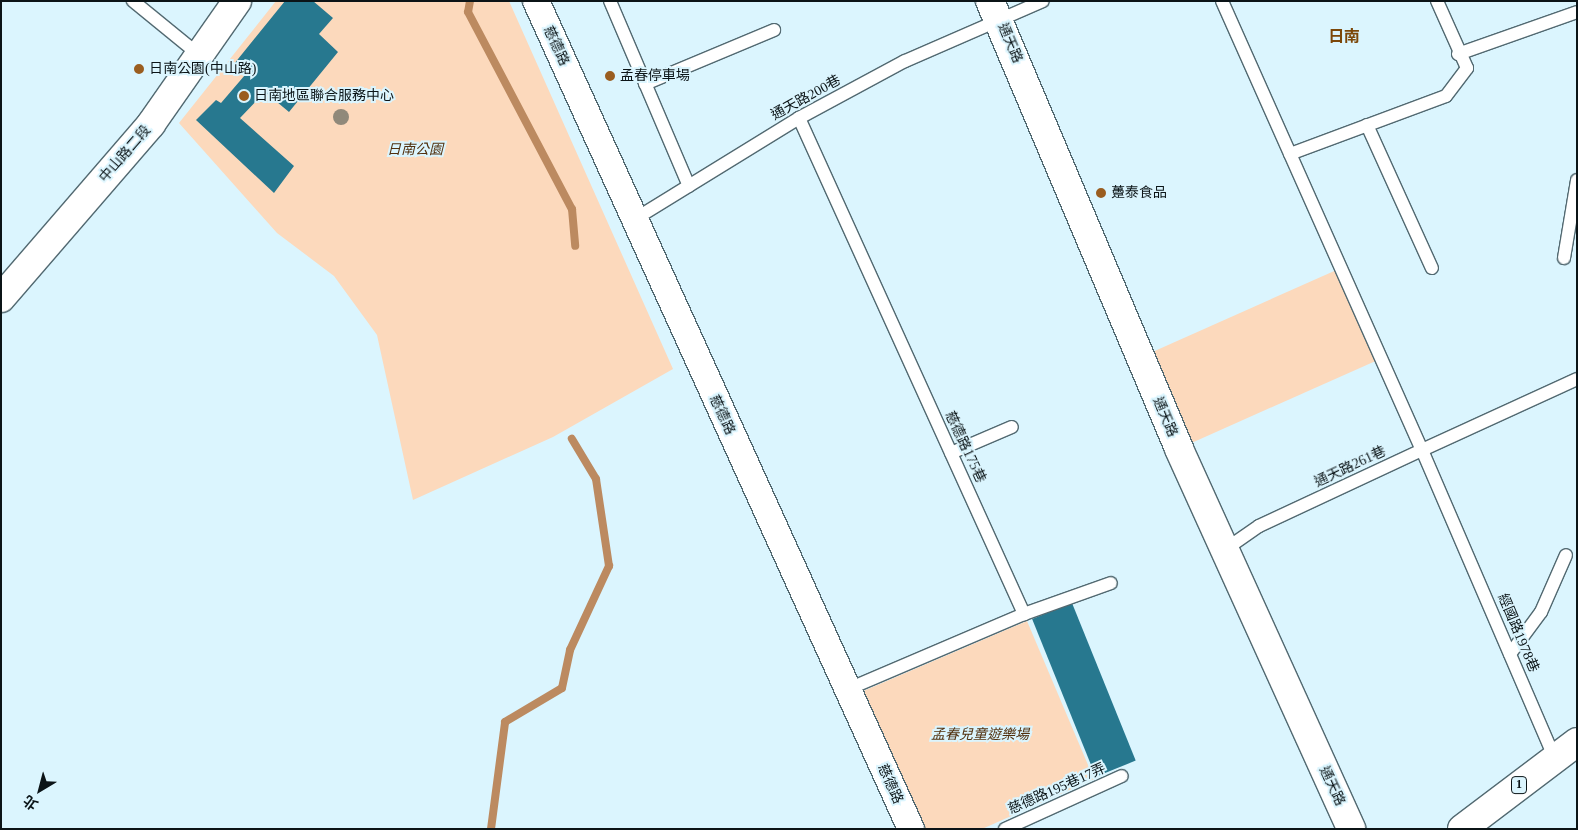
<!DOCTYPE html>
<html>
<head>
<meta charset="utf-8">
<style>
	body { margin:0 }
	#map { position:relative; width:1578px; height:830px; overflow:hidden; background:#dbf5fe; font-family:"Times New Roman","Noto Sans TC",serif }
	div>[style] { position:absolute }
	.green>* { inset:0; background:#fcd9bc; transform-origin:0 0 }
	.stream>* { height:8px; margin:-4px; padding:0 4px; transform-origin:4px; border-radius:4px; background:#bc8a60 }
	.building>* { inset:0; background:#27788f; transform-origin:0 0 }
	.roads { filter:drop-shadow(1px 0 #526971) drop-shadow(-1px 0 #526971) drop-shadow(0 1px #526971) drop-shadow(0 -1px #526971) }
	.lane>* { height:12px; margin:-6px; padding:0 6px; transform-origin:6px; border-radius:6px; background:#fff }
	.street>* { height:26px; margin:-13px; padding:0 13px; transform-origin:13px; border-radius:13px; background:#fff }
	.secondary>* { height:28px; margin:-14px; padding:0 14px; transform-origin:14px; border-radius:14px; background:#fff }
	.primary>* { height:28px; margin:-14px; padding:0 14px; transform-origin:14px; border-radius:14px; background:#fff }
	.trees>* { width:16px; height:16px; margin:-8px; border-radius:50%; background:#90897a }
	.dots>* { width:14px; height:14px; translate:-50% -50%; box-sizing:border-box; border:2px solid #dbf5fe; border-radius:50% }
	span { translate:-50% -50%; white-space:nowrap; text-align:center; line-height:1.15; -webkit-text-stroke:4px #dbf5fe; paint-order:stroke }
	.shield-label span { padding:1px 4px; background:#dbf5fe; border:1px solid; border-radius:4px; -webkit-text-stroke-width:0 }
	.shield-label { font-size:12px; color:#0b1417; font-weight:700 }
	.street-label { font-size:14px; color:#0b1417 }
	.poi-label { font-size:14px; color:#0b1417 }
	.left { translate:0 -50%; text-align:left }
	.park-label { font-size:14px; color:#52300e; font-style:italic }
	.quarter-label { font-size:16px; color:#7c4709; font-weight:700 }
	.frame { position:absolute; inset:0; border:2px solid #0b1417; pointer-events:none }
	.north { position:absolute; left:15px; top:765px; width:50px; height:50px; -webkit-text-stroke:4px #dbf5fe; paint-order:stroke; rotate:217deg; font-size:14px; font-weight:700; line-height:20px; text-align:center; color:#0b1417 }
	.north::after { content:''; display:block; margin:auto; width:18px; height:22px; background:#0b1417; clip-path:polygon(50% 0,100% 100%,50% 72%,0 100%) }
</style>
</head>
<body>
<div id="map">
	<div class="green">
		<i style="clip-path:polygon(276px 1px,509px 1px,673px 369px,553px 437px,413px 500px,377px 335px,334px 276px,277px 233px,179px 123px)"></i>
		<i style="left:1341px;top:268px;width:99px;height:220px;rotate:66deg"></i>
		<i style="clip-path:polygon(1027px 621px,1094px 779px,982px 829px,924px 829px,861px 692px)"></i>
	</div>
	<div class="stream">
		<i style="left:470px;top:1px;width:11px;rotate:100deg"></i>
		<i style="left:468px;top:12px;width:223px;rotate:62.2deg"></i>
		<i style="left:572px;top:209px;width:37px;rotate:85deg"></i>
		<i style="left:491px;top:829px;width:108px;rotate:-82.5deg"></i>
		<i style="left:505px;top:722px;width:66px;rotate:-30.8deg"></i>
		<i style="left:562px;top:688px;width:39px;rotate:-78deg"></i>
		<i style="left:570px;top:650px;width:93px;rotate:-65.1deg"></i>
		<i style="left:609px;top:566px;width:88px;rotate:-98.5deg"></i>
		<i style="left:596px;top:479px;width:47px;rotate:-121deg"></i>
	</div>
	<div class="building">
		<i style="clip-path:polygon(285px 1px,313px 1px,333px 18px,319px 34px,338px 52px,289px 112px,265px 92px,240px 118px,294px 166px,274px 193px,196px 120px,216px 100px,221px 103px,245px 75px,234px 64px)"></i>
		<i style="left:1072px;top:603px;width:170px;height:43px;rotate:68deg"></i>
	</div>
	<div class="roads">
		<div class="lane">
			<i style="left:133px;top:1px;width:84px;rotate:39.2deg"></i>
			<i style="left:610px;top:1px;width:201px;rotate:66.9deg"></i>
			<i style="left:1222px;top:1px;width:492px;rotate:66deg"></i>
			<i style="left:1422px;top:450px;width:170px;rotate:-24.6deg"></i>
			<i style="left:1458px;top:54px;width:126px;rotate:-19.4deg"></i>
			<i style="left:645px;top:84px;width:140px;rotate:-22.7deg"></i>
			<i style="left:799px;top:118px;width:545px;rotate:65.6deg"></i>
			<i style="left:1024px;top:614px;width:191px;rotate:156.9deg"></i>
			<i style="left:1367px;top:125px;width:157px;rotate:65.6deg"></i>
			<i style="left:1290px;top:154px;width:166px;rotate:-20.4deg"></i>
			<i style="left:1446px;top:96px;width:35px;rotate:-53deg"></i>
			<i style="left:1467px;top:68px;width:73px;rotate:-114.1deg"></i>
			<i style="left:635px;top:219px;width:193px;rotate:-31.6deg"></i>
			<i style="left:799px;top:118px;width:120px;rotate:-28.3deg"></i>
			<i style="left:905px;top:61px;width:150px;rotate:-23.5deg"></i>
			<i style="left:1564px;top:258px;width:79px;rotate:-80.5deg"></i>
			<i style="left:951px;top:453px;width:66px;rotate:-23.1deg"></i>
			<i style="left:1223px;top:551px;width:44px;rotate:-34.8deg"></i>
			<i style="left:1259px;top:526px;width:180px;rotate:-25deg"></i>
			<i style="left:1422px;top:450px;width:334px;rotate:66.7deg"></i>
			<i style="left:1024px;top:614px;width:92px;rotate:-19.6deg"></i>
			<i style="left:1510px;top:654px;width:52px;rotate:-53.6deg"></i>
			<i style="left:1541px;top:612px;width:62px;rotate:-66.3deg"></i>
			<i style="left:1005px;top:829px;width:128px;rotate:-24.4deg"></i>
		</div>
		<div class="street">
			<i style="left:536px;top:1px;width:909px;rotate:65.63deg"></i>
		</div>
		<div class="secondary">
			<i style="left:990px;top:1px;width:486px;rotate:67.1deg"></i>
			<i style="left:1179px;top:449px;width:417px;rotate:65.6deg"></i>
			<i style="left:1px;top:298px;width:230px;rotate:-49.2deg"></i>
			<i style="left:151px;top:124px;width:150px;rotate:-55deg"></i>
		</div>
		<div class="primary">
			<i style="left:1462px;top:829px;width:144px;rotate:-37.1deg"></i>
		</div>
	</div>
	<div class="trees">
		<i style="left:341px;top:117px"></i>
	</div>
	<div class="dots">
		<i style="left:139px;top:69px;background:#9a5d20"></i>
		<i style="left:610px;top:76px;background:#9a5d20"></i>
		<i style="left:244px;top:96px;background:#9a5d20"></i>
		<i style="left:1101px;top:193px;background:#9a5d20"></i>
	</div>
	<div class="shield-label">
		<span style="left:1519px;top:785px">1</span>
	</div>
	<div class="street-label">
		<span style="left:1010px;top:43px;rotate:67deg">通天路</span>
		<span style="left:556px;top:46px;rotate:65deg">慈德路</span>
		<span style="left:806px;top:98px;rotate:-29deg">通天路200巷</span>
		<span style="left:125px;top:154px;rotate:-49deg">中山路二段</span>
		<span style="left:722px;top:415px;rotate:65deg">慈德路</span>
		<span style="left:1165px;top:417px;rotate:67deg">通天路</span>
		<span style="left:965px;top:447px;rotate:65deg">慈德路175巷</span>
		<span style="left:1350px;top:467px;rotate:-25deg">通天路261巷</span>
		<span style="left:1518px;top:633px;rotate:67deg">經國路1978巷</span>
		<span style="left:890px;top:784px;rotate:66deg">慈德路</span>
		<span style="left:1332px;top:786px;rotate:65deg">通天路</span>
		<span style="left:1057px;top:789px;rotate:-24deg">慈德路195巷17弄</span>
	</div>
	<div class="poi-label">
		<span class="left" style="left:149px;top:69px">日南公園(中山路)</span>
		<span class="left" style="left:620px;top:76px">孟春停車場</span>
		<span class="left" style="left:254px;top:96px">日南地區聯合服務中心</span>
		<span class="left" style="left:1111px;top:193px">躉泰食品</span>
	</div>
	<div class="park-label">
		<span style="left:415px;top:150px">日南公園</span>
		<span style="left:980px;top:735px">孟春兒童遊樂場</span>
	</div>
	<div class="quarter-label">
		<span style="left:1344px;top:37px">日南</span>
	</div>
	<div class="frame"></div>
	<div class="north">北</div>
</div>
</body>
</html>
